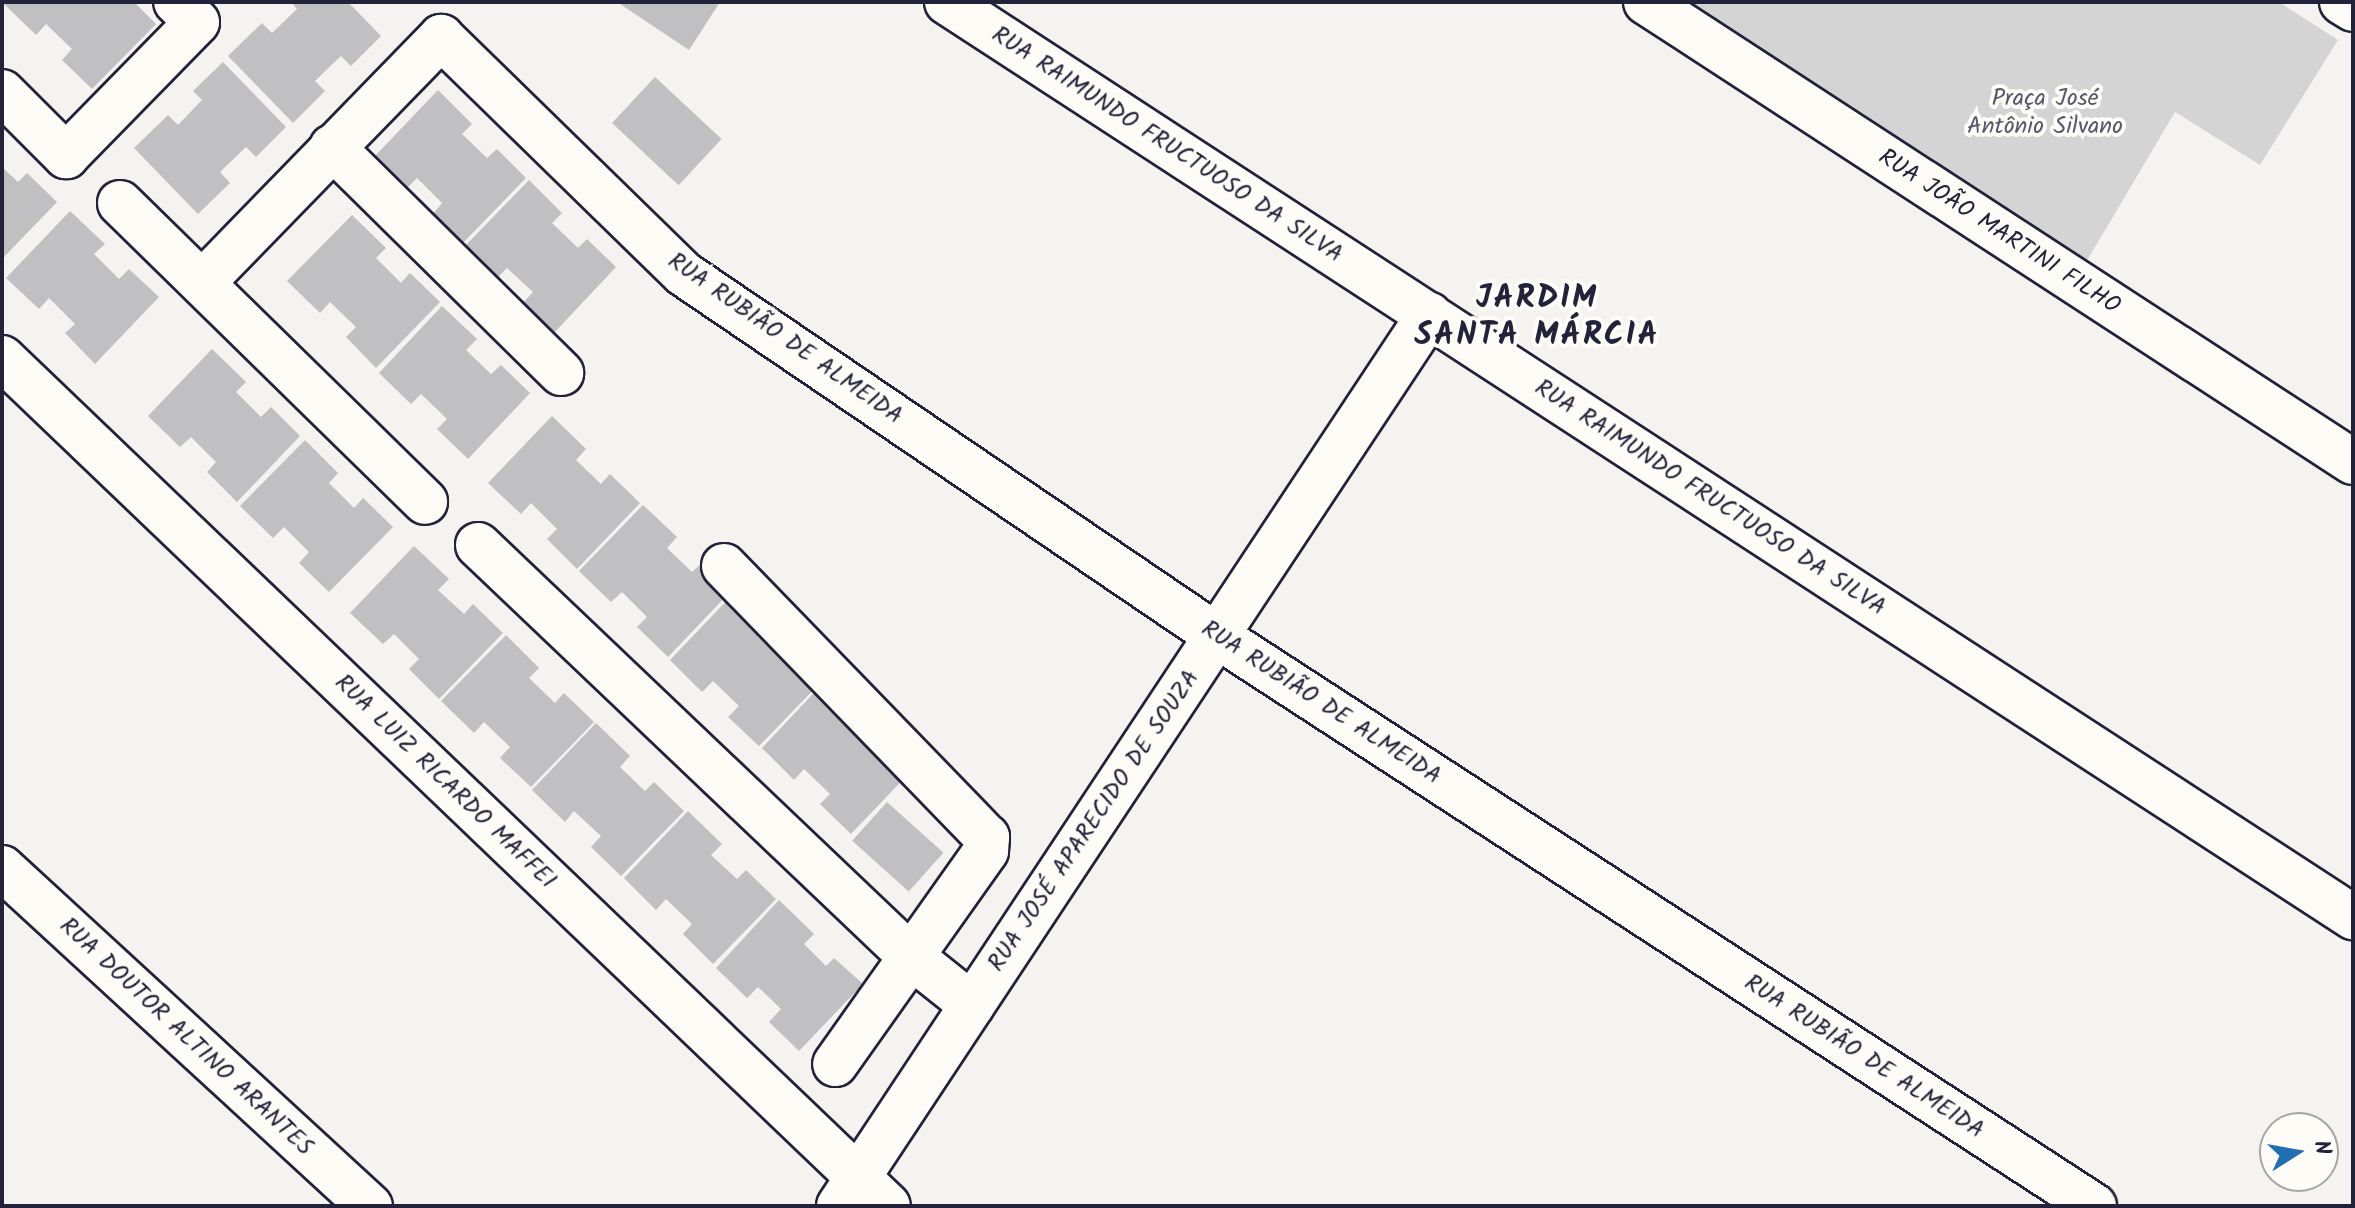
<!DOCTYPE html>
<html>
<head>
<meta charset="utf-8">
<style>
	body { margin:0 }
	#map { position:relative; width:2355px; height:1208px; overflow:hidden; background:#f4f3ef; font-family:Kalam,sans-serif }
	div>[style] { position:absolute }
	.green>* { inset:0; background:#d5d4d5 }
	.building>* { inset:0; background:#c0bfc2; transform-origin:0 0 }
	.roads { filter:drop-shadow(2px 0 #22223b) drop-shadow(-2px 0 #22223b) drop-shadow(0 2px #22223b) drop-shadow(0 -2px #22223b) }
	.minor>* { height:44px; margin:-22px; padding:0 22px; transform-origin:22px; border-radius:22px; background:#fdfcf7 }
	span { translate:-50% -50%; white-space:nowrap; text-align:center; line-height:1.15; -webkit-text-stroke:8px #fdfcf7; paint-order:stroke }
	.park-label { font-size:24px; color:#585769 }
	.street-label { font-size:24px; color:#22223b }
	.district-label { font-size:32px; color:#22223b; font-weight:700; letter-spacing:2px }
	.frame { position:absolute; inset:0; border:4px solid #22223b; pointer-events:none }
	.north { position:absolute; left:2259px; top:1112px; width:80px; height:80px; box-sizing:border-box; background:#fdfcf7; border:2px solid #a5a5ac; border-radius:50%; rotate:79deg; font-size:22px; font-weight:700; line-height:32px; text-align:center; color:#22223b }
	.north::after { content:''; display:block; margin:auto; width:28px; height:36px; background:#1f6fb2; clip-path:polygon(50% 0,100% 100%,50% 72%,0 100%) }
</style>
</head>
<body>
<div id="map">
	<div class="green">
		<i style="clip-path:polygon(1664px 2px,2279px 2px,2338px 40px,2260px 165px,2175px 112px,2082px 269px)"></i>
	</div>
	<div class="building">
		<i style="clip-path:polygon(2px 2px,134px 2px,156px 24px,92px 89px,62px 60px,72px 49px,46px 24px,36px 35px)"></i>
		<i style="clip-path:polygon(291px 2px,348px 2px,381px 36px,351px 66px,341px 56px,315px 81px,325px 91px,293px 123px,228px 56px,262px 23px,272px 33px,297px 9px)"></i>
		<i style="clip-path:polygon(617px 2px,720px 2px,689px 50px)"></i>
		<i style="clip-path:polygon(223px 62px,286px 127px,256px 157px,246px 147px,220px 172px,230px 183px,198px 214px,134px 148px,168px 115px,178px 125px,202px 100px,193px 91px)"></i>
		<i style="left:655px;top:77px;width:91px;height:63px;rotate:43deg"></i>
		<i style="clip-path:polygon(438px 90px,472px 124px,462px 134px,487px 158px,497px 149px,526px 178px,463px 243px,433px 214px,442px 203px,417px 178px,406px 189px,374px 157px)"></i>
		<i style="clip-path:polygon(2px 167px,18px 182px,27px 173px,57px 202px,2px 259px)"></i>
		<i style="clip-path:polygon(529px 180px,562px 213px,552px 223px,578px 248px,587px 239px,616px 267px,554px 333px,523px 303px,533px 292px,507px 268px,497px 278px,464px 247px)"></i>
		<i style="clip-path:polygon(70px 211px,105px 244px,94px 254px,119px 279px,129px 269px,159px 297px,95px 364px,65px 333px,75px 324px,49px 298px,39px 309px,6px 278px)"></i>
		<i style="clip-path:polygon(352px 215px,386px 248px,376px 258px,401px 283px,410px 273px,440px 302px,376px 368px,346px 337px,356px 327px,330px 302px,320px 313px,287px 281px)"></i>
		<i style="clip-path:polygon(442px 306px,477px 339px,466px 350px,491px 374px,501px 365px,530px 393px,468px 459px,437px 429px,447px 419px,421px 394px,411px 404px,379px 373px)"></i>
		<i style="clip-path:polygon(212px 349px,246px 382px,236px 392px,261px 417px,271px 407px,300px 436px,237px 502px,207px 472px,216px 462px,191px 437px,180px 447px,148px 416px)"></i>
		<i style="clip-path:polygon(552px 416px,586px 449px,576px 460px,601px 484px,610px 474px,640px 503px,577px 569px,547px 539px,557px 529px,531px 503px,521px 514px,488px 483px)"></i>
		<i style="clip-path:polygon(305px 440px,338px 473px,329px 483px,354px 508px,363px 498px,393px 527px,329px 592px,299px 563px,309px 552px,284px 527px,273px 538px,240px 506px)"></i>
		<i style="clip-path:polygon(643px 505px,677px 537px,667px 548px,692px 572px,702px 563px,731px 591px,668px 657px,637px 627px,647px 617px,622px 592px,611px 602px,579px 571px)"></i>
		<i style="clip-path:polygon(414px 546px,449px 579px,438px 590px,464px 614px,473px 604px,503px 633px,439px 699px,409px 669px,419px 659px,394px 634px,383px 644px,350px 613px)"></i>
		<i style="clip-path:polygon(734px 593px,768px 626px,758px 637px,783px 661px,793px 652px,822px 681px,759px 746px,728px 717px,739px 706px,713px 681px,702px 692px,670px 660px)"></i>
		<i style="clip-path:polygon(506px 635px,539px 668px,529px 678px,555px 703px,564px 693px,594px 722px,531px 787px,500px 758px,510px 747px,484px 722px,474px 733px,441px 701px)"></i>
		<i style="clip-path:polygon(825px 681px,913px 769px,851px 834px,820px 804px,830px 794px,804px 769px,794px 780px,762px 748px)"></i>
		<i style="clip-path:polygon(596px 723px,630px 756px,620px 767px,645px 791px,654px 782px,684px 811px,621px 876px,591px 847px,601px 836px,574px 811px,565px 822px,532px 790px)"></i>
		<i style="left:887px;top:802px;width:76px;height:52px;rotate:42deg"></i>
		<i style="clip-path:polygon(688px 811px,722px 844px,711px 855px,737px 879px,746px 870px,776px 899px,713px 964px,683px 934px,692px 924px,666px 899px,656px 910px,624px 878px)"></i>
		<i style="clip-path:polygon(779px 900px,814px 934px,804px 944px,826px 966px,834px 958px,863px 984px,799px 1051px,769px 1022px,781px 1009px,758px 987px,747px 998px,716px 968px)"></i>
	</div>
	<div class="roads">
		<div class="minor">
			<i style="left:947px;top:2px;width:1678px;rotate:33.06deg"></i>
			<i style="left:1646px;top:2px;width:843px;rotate:33.05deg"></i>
			<i style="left:2342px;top:2px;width:13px;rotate:32deg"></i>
			<i style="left:2px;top:92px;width:91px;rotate:45deg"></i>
			<i style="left:66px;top:156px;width:187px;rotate:-45.6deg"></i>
			<i style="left:197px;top:22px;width:29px;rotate:-136deg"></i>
			<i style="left:332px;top:147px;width:322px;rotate:44.6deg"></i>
			<i style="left:120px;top:203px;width:427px;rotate:44.4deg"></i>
			<i style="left:203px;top:282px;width:342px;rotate:-45.8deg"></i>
			<i style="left:441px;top:37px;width:339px;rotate:44.3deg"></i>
			<i style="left:684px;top:274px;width:644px;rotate:34.18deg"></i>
			<i style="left:1217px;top:636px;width:1046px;rotate:33.02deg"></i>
			<i style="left:2px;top:358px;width:1226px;rotate:43.74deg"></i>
			<i style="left:478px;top:545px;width:593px;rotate:43.57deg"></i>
			<i style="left:908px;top:954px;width:82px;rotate:38.6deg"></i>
			<i style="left:724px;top:566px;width:378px;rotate:45.9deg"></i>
			<i style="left:987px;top:837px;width:14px;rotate:94deg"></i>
			<i style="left:986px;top:851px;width:261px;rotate:125.3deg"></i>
			<i style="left:2px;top:868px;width:500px;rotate:42.6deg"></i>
			<i style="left:839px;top:1206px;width:1069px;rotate:-56.49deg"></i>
		</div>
	</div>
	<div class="park-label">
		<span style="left:2045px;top:113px">Praça José<br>Antônio Silvano</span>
	</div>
	<div class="street-label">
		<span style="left:1167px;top:145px;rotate:33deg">RUA RAIMUNDO FRUCTUOSO DA SILVA</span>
		<span style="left:1999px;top:232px;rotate:33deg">RUA JOÃO MARTINI FILHO</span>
		<span style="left:785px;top:339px;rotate:35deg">RUA RUBIÃO DE ALMEIDA</span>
		<span style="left:1710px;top:498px;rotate:33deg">RUA RAIMUNDO FRUCTUOSO DA SILVA</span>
		<span style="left:1321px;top:703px;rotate:33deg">RUA RUBIÃO DE ALMEIDA</span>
		<span style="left:445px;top:782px;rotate:44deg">RUA LUIZ RICARDO MAFFEI</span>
		<span style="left:1094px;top:821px;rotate:-56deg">RUA JOSÉ APARECIDO DE SOUZA</span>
		<span style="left:186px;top:1037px;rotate:43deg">RUA DOUTOR ALTINO ARANTES</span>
		<span style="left:1864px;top:1057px;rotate:33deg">RUA RUBIÃO DE ALMEIDA</span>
	</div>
	<div class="district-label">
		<span style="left:1537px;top:318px">JARDIM<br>SANTA MÁRCIA</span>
	</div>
	<div class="frame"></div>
	<div class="north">N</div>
</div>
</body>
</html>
